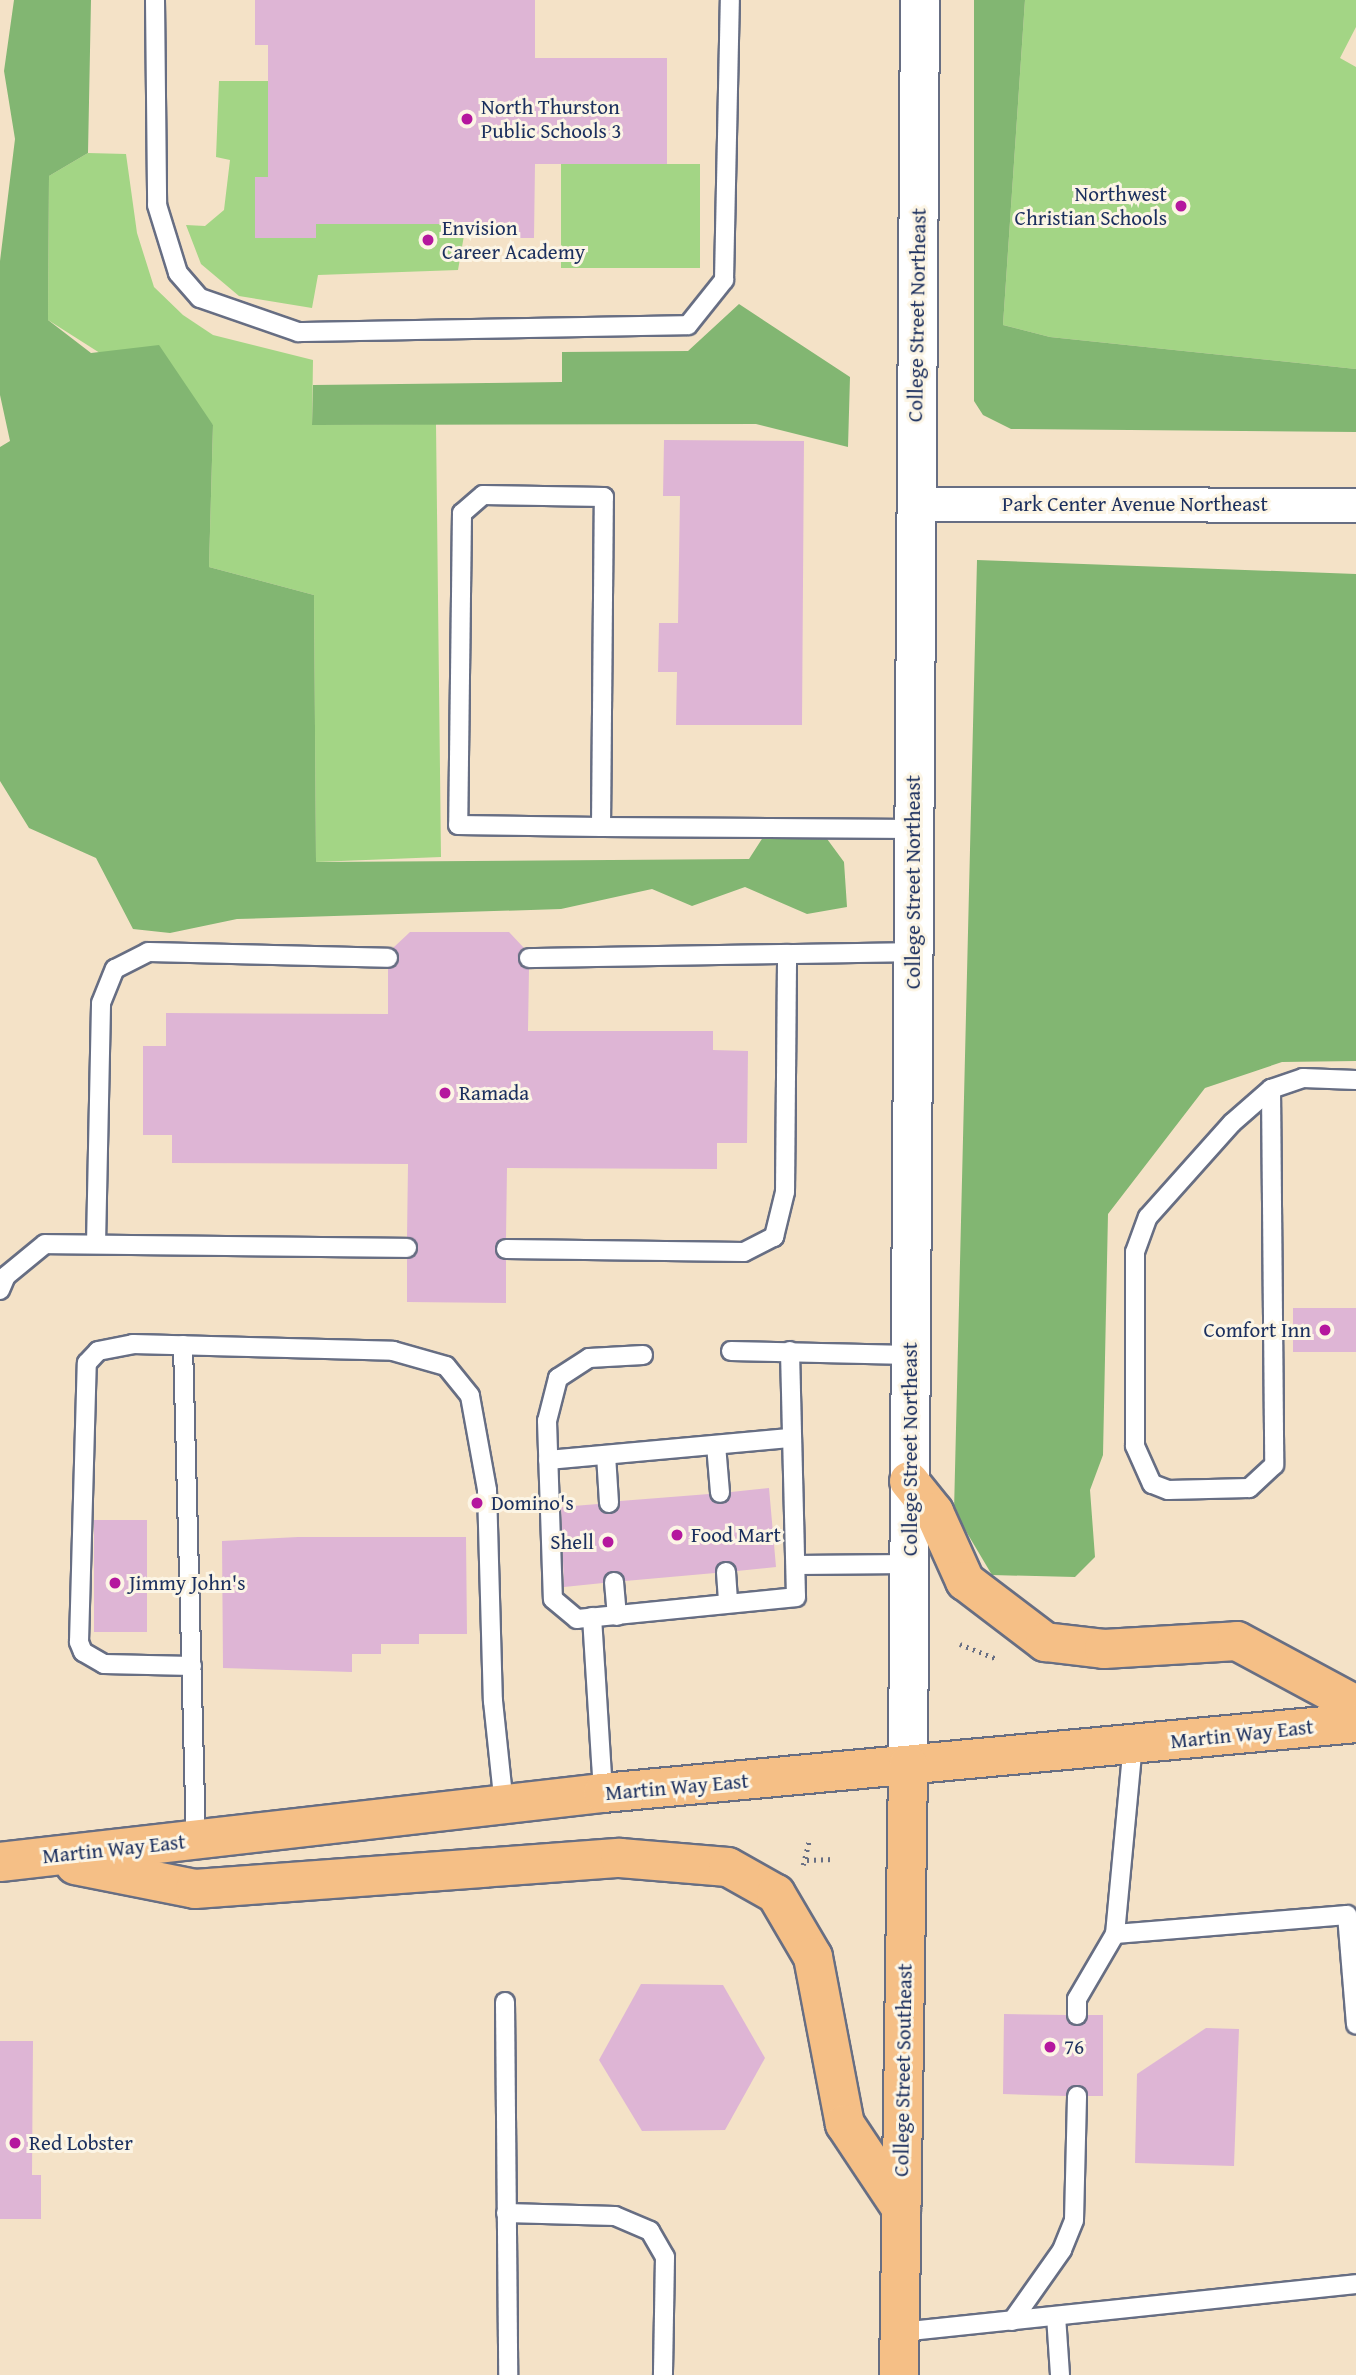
<!DOCTYPE html>
<html>
<head>
<meta charset="utf-8">
<style>
	body { margin:0 }
	#map { position:relative; width:1356px; height:2375px; overflow:hidden; background:#f4e2c7; font-family:"Gentium Book Plus",serif }
	div>[style] { position:absolute }
	.green>* { inset:0; background:#a3d585; transform-origin:0 0 }
	.forest>* { inset:0; background:#82b672 }
	.building>* { inset:0; background:#deb5d5; transform-origin:0 0 }
	.path>* { height:4.5px; margin-top:-2.25px; transform-origin:0; background:repeating-linear-gradient(90deg,#676e83 0 2px,transparent 0 7px) }
	.roads { filter:drop-shadow(2px 0 #676e83) drop-shadow(-2px 0 #676e83) drop-shadow(0 2px #676e83) drop-shadow(0 -2px #676e83) }
	.service>* { height:18px; margin:-9px; padding:0 9px; transform-origin:9px; border-radius:9px; background:#fff }
	.minor>* { height:33px; margin:-16.5px; padding:0 16.5px; transform-origin:16.5px; border-radius:16.5px; background:#fff }
	.tertiary>* { height:38px; margin:-19px; padding:0 19px; transform-origin:19px; border-radius:19px; background:#fff }
	.primary>* { height:38px; margin:-19px; padding:0 19px; transform-origin:19px; border-radius:19px; background:#f5bf86 }
	.dots>* { width:19px; height:19px; translate:-50% -50%; box-sizing:border-box; border:4px solid #fcf5e5; border-radius:50% }
	span { translate:-50% -50%; white-space:nowrap; text-align:center; line-height:1.15; -webkit-text-stroke:6px #fcf5e5; paint-order:stroke }
	.poi-label { font-size:21px; color:#1b2f5e }
	.left { translate:0 -50%; text-align:left }
	.right { translate:-100% -50%; text-align:right }
	.street-label { font-size:21px; color:#1b2f5e }
</style>
</head>
<body>
<div id="map">
	<div class="green">
		<i style="clip-path:polygon(1025px 0,1356px 0,1356px 27px,1340px 58px,1356px 67px,1356px 369px,1050px 337px,1003px 325px)"></i>
		<i style="clip-path:polygon(219px 81px,268px 81px,268px 177px,255px 238px,316px 238px,316px 224px,466px 224px,458px 270px,318px 275px,312px 308px,239px 296px,201px 264px,186px 225px,205px 226px,224px 210px,230px 160px,216px 157px)"></i>
		<i style="clip-path:polygon(88px 153px,126px 154px,137px 233px,154px 287px,183px 315px,213px 335px,313px 360px,312px 425px,436px 424px,441px 857px,316px 862px,314px 595px,209px 567px,213px 425px,48px 320px,49px 176px)"></i>
		<i style="left:561px;top:164px;width:139px;height:104px"></i>
	</div>
	<div class="forest">
		<i style="clip-path:polygon(14px 0,91px 0,88px 153px,49px 176px,48px 320px,91px 353px,159px 345px,213px 425px,209px 567px,314px 595px,316px 862px,749px 859px,769px 828px,819px 828px,844px 862px,847px 907px,807px 914px,745px 887px,692px 906px,652px 889px,561px 909px,237px 919px,170px 933px,133px 929px,96px 858px,29px 828px,0 781px,0 447px,10px 441px,0 395px,0 261px,15px 139px,4px 71px)"></i>
		<i style="clip-path:polygon(974px 0,1025px 0,1003px 325px,1050px 337px,1356px 369px,1356px 432px,1011px 429px,983px 415px,974px 401px)"></i>
		<i style="clip-path:polygon(739px 304px,850px 377px,848px 447px,756px 424px,312px 425px,313px 385px,562px 382px,562px 352px,688px 351px)"></i>
		<i style="clip-path:polygon(977px 560px,1356px 574px,1356px 1061px,1282px 1062px,1205px 1088px,1108px 1214px,1103px 1455px,1090px 1490px,1095px 1557px,1075px 1577px,992px 1575px,954px 1511px)"></i>
	</div>
	<div class="building">
		<i style="clip-path:polygon(255px 0,535px 0,535px 58px,667px 58px,667px 164px,535px 164px,534px 238px,474px 238px,474px 224px,316px 224px,316px 238px,255px 238px,255px 177px,268px 177px,268px 45px,255px 45px)"></i>
		<i style="clip-path:polygon(664px 440px,804px 441px,802px 725px,676px 725px,677px 672px,658px 672px,659px 623px,678px 623px,680px 496px,663px 496px)"></i>
		<i style="clip-path:polygon(410px 932px,509px 932px,524px 948px,519px 963px,529px 969px,528px 1031px,713px 1031px,713px 1050px,748px 1051px,747px 1143px,717px 1143px,717px 1169px,507px 1168px,506px 1238px,495px 1250px,506px 1260px,506px 1303px,407px 1302px,407px 1259px,418px 1249px,407px 1237px,408px 1164px,172px 1163px,172px 1135px,143px 1135px,143px 1046px,166px 1046px,166px 1013px,388px 1014px,388px 969px,399px 959px,393px 948px)"></i>
		<i style="left:1293px;top:1308px;width:63px;height:44px"></i>
		<i style="clip-path:polygon(769px 1488px,776px 1567px,737px 1571px,725px 1561px,715px 1573px,625px 1581px,612px 1571px,603px 1583px,564px 1587px,561px 1507px,598px 1504px,610px 1514px,620px 1501px,709px 1494px,722px 1504px,731px 1492px)"></i>
		<i style="left:94px;top:1520px;width:53px;height:112px"></i>
		<i style="clip-path:polygon(298px 1537px,466px 1537px,467px 1634px,419px 1634px,419px 1644px,381px 1644px,381px 1654px,352px 1654px,352px 1672px,223px 1668px,222px 1541px)"></i>
		<i style="clip-path:polygon(641px 1984px,723px 1985px,765px 2058px,725px 2130px,642px 2131px,599px 2060px)"></i>
		<i style="clip-path:polygon(1004px 2014px,1066px 2015px,1076px 2026px,1088px 2015px,1103px 2015px,1103px 2096px,1088px 2096px,1077px 2085px,1066px 2096px,1003px 2094px)"></i>
		<i style="clip-path:polygon(1206px 2028px,1239px 2029px,1234px 2166px,1135px 2163px,1137px 2074px)"></i>
		<i style="clip-path:polygon(0 2041px,33px 2041px,32px 2175px,41px 2175px,41px 2219px,0 2219px)"></i>
	</div>
	<div class="path">
		<i style="left:960px;top:1644px;width:38px;rotate:22deg"></i>
		<i style="left:807px;top:1860px;width:27px;rotate:-2deg"></i>
		<i style="left:803px;top:1865px;width:25px;rotate:-76deg"></i>
	</div>
	<div class="roads">
		<div class="service">
			<i style="left:155px;top:0;width:205px;rotate:89.4deg"></i>
			<i style="left:157px;top:205px;width:71px;rotate:72.8deg"></i>
			<i style="left:178px;top:273px;width:33px;rotate:49deg"></i>
			<i style="left:200px;top:298px;width:104px;rotate:19.1deg"></i>
			<i style="left:298px;top:332px;width:390px;rotate:-1deg"></i>
			<i style="left:688px;top:325px;width:58px;rotate:-51.3deg"></i>
			<i style="left:724px;top:280px;width:280px;rotate:-88.8deg"></i>
			<i style="left:601px;top:827px;width:330px;rotate:-89.5deg"></i>
			<i style="left:604px;top:497px;width:121px;rotate:-179.1deg"></i>
			<i style="left:483px;top:495px;width:28px;rotate:139deg"></i>
			<i style="left:462px;top:513px;width:312px;rotate:90.7deg"></i>
			<i style="left:458px;top:825px;width:143px;rotate:0.8deg"></i>
			<i style="left:601px;top:827px;width:168px;rotate:0.3deg"></i>
			<i style="left:769px;top:828px;width:144px;rotate:0.4deg"></i>
			<i style="left:529px;top:958px;width:258px;rotate:-0.9deg"></i>
			<i style="left:1271px;top:1089px;width:376px;rotate:89.5deg"></i>
			<i style="left:1274px;top:1465px;width:34px;rotate:137deg"></i>
			<i style="left:1249px;top:1488px;width:81px;rotate:178.6deg"></i>
			<i style="left:1168px;top:1490px;width:17px;rotate:-159deg"></i>
			<i style="left:1152px;top:1484px;width:42px;rotate:-114.1deg"></i>
			<i style="left:1135px;top:1446px;width:194px;rotate:-90deg"></i>
			<i style="left:1135px;top:1252px;width:37px;rotate:-70deg"></i>
			<i style="left:1148px;top:1217px;width:126px;rotate:-48.2deg"></i>
			<i style="left:1232px;top:1123px;width:52px;rotate:-41.1deg"></i>
			<i style="left:1271px;top:1089px;width:34px;rotate:-19deg"></i>
			<i style="left:1303px;top:1078px;width:53px;rotate:2.2deg"></i>
			<i style="left:96px;top:1244px;width:241px;rotate:-88.8deg"></i>
			<i style="left:101px;top:1003px;width:37px;rotate:-68deg"></i>
			<i style="left:115px;top:969px;width:37px;rotate:-27deg"></i>
			<i style="left:148px;top:952px;width:240px;rotate:1.4deg"></i>
			<i style="left:506px;top:1249px;width:238px;rotate:0.7deg"></i>
			<i style="left:744px;top:1252px;width:34px;rotate:-27deg"></i>
			<i style="left:774px;top:1237px;width:46px;rotate:-76.3deg"></i>
			<i style="left:785px;top:1192px;width:238px;rotate:-89.5deg"></i>
			<i style="left:787px;top:954px;width:125px;rotate:-0.9deg"></i>
			<i style="left:0;top:1290px;width:15px;rotate:-67deg"></i>
			<i style="left:6px;top:1276px;width:50px;rotate:-39.4deg"></i>
			<i style="left:45px;top:1244px;width:362px;rotate:0.6deg"></i>
			<i style="left:183px;top:1345px;width:495px;rotate:88.5deg"></i>
			<i style="left:731px;top:1351px;width:179px;rotate:1.3deg"></i>
			<i style="left:643px;top:1355px;width:54px;rotate:176.8deg"></i>
			<i style="left:589px;top:1358px;width:37px;rotate:147deg"></i>
			<i style="left:558px;top:1378px;width:44px;rotate:104.3deg"></i>
			<i style="left:547px;top:1421px;width:178px;rotate:88.1deg"></i>
			<i style="left:553px;top:1599px;width:31px;rotate:40deg"></i>
			<i style="left:577px;top:1619px;width:220px;rotate:-5.7deg"></i>
			<i style="left:796px;top:1597px;width:246px;rotate:-91.4deg"></i>
			<i style="left:716px;top:1445px;width:48px;rotate:85.2deg"></i>
			<i style="left:606px;top:1455px;width:48px;rotate:86.4deg"></i>
			<i style="left:548px;top:1460px;width:245px;rotate:-5.2deg"></i>
			<i style="left:796px;top:1565px;width:113px;rotate:-0.5deg"></i>
			<i style="left:726px;top:1572px;width:31px;rotate:86deg"></i>
			<i style="left:614px;top:1582px;width:34px;rotate:85deg"></i>
			<i style="left:592px;top:1617px;width:176px;rotate:86.4deg"></i>
			<i style="left:192px;top:1666px;width:88px;rotate:-178.7deg"></i>
			<i style="left:104px;top:1664px;width:24px;rotate:-150deg"></i>
			<i style="left:83px;top:1652px;width:11px;rotate:-112deg"></i>
			<i style="left:79px;top:1642px;width:279px;rotate:-88.4deg"></i>
			<i style="left:87px;top:1363px;width:16px;rotate:-47deg"></i>
			<i style="left:98px;top:1351px;width:36px;rotate:-11deg"></i>
			<i style="left:133px;top:1344px;width:260px;rotate:1.5deg"></i>
			<i style="left:393px;top:1351px;width:55px;rotate:15.8deg"></i>
			<i style="left:446px;top:1366px;width:38px;rotate:51deg"></i>
			<i style="left:470px;top:1396px;width:96px;rotate:79.7deg"></i>
			<i style="left:487px;top:1490px;width:211px;rotate:88.4deg"></i>
			<i style="left:493px;top:1701px;width:106px;rotate:84deg"></i>
			<i style="left:1115px;top:1934px;width:233px;rotate:-4.7deg"></i>
			<i style="left:1347px;top:1915px;width:110px;rotate:85.3deg"></i>
			<i style="left:505px;top:2002px;width:373px;rotate:89.5deg"></i>
			<i style="left:1077px;top:2015px;width:16px;rotate:-90deg"></i>
			<i style="left:1077px;top:1999px;width:75px;rotate:-59.7deg"></i>
			<i style="left:1115px;top:1934px;width:190px;rotate:-84.6deg"></i>
			<i style="left:506px;top:2213px;width:109px;rotate:1.6deg"></i>
			<i style="left:615px;top:2216px;width:38px;rotate:23deg"></i>
			<i style="left:650px;top:2231px;width:30px;rotate:60deg"></i>
			<i style="left:665px;top:2257px;width:118px;rotate:91deg"></i>
			<i style="left:1056px;top:2316px;width:59px;rotate:86.1deg"></i>
			<i style="left:1012px;top:2321px;width:87px;rotate:-54.8deg"></i>
			<i style="left:1062px;top:2250px;width:32px;rotate:-68deg"></i>
			<i style="left:1074px;top:2220px;width:124px;rotate:-88.6deg"></i>
			<i style="left:900px;top:2332px;width:459px;rotate:-6deg"></i>
		</div>
		<div class="minor">
			<i style="left:915px;top:504px;width:441px;rotate:0.1deg"></i>
		</div>
		<div class="tertiary">
			<i style="left:908px;top:1765px;width:1765px;rotate:-89.61deg"></i>
		</div>
		<div class="primary">
			<i style="left:909px;top:1481px;width:40px;rotate:51deg"></i>
			<i style="left:934px;top:1512px;width:76px;rotate:65.8deg"></i>
			<i style="left:965px;top:1581px;width:101px;rotate:37.3deg"></i>
			<i style="left:1045px;top:1642px;width:59px;rotate:6.8deg"></i>
			<i style="left:1104px;top:1649px;width:133px;rotate:-3.4deg"></i>
			<i style="left:1237px;top:1641px;width:135px;rotate:28.3deg"></i>
			<i style="left:0;top:1862px;width:607px;rotate:-6.53deg"></i>
			<i style="left:603px;top:1793px;width:756px;rotate:-5.31deg"></i>
			<i style="left:75px;top:1865px;width:122px;rotate:11.3deg"></i>
			<i style="left:195px;top:1889px;width:426px;rotate:-4.2deg"></i>
			<i style="left:620px;top:1858px;width:108px;rotate:4.8deg"></i>
			<i style="left:728px;top:1867px;width:55px;rotate:29.4deg"></i>
			<i style="left:776px;top:1894px;width:73px;rotate:59.6deg"></i>
			<i style="left:813px;top:1957px;width:170px;rotate:79.2deg"></i>
			<i style="left:845px;top:2124px;width:101px;rotate:56.3deg"></i>
			<i style="left:899px;top:2375px;width:610px;rotate:-89.15deg"></i>
		</div>
	</div>
	<div class="dots">
		<i style="left:467px;top:119px;background:#b5179e"></i>
		<i style="left:1181px;top:206px;background:#b5179e"></i>
		<i style="left:428px;top:240px;background:#b5179e"></i>
		<i style="left:445px;top:1093px;background:#b5179e"></i>
		<i style="left:1325px;top:1330px;background:#b5179e"></i>
		<i style="left:477px;top:1503px;background:#b5179e"></i>
		<i style="left:677px;top:1535px;background:#b5179e"></i>
		<i style="left:608px;top:1542px;background:#b5179e"></i>
		<i style="left:115px;top:1583px;background:#b5179e"></i>
		<i style="left:1050px;top:2047px;background:#b5179e"></i>
		<i style="left:15px;top:2143px;background:#b5179e"></i>
	</div>
	<div class="poi-label">
		<span class="left" style="left:481px;top:119px">North Thurston<br>Public Schools 3</span>
		<span class="right" style="left:1167px;top:206px">Northwest<br>Christian Schools</span>
		<span class="left" style="left:442px;top:240px">Envision<br>Career Academy</span>
		<span class="left" style="left:459px;top:1093px">Ramada</span>
		<span class="right" style="left:1311px;top:1330px">Comfort Inn</span>
		<span class="left" style="left:491px;top:1503px">Domino's</span>
		<span class="left" style="left:691px;top:1535px">Food Mart</span>
		<span class="right" style="left:594px;top:1542px">Shell</span>
		<span class="left" style="left:129px;top:1583px">Jimmy John's</span>
		<span class="left" style="left:1064px;top:2047px">76</span>
		<span class="left" style="left:29px;top:2143px">Red Lobster</span>
	</div>
	<div class="street-label">
		<span style="left:917px;top:315px;rotate:-89deg">College Street Northeast</span>
		<span style="left:1135px;top:504px">Park Center Avenue Northeast</span>
		<span style="left:913px;top:882px;rotate:-90deg">College Street Northeast</span>
		<span style="left:910px;top:1449px;rotate:-90deg">College Street Northeast</span>
		<span style="left:1242px;top:1734px;rotate:-6deg">Martin Way East</span>
		<span style="left:677px;top:1787px;rotate:-5deg">Martin Way East</span>
		<span style="left:114px;top:1849px;rotate:-6deg">Martin Way East</span>
		<span style="left:903px;top:2070px;rotate:-89deg">College Street Southeast</span>
	</div>
</div>
</body>
</html>
